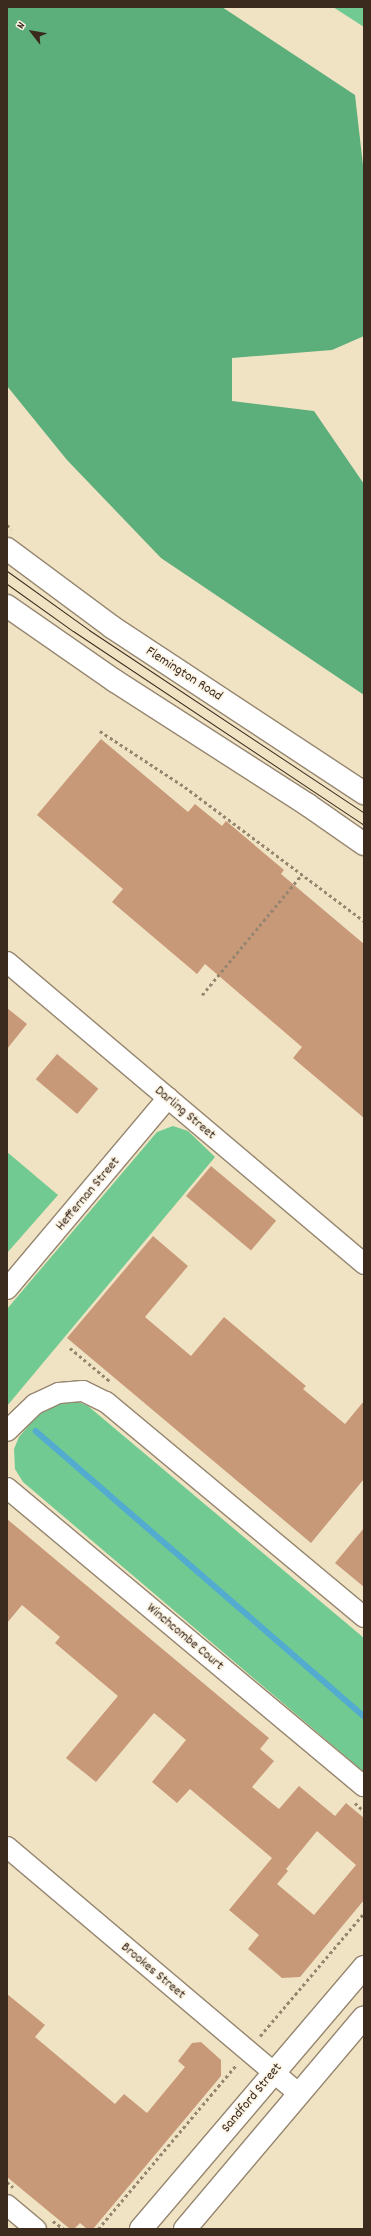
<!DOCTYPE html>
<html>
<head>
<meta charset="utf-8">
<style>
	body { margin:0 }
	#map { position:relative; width:371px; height:2236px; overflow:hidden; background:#f0e3c3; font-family:Dekko,sans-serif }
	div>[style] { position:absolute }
	.green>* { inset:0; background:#70ca91 }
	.forest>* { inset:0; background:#5cae7b }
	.stream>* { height:5.5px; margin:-2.75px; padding:0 2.75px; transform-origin:2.75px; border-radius:2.75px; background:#53acd0 }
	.building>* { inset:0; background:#c89978; transform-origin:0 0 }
	.path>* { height:2.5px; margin-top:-1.25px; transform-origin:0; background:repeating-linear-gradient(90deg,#968670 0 3px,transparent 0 6px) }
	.roads { filter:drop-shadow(1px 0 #968670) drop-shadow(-1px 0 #968670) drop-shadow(0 1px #968670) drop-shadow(0 -1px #968670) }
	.minor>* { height:20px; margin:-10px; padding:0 10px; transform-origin:10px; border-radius:10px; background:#fff }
	.secondary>* { height:22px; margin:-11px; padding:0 11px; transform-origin:11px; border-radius:11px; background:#fff }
	.tram>* { height:1px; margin:-0.5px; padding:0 0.5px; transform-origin:0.5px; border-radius:0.5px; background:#3b2a1e }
	span { translate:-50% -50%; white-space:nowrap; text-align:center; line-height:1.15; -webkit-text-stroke:3.5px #fcf5e5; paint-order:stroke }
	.street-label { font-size:14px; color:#3b2a1e }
	.frame { position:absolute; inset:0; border:8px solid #3b2a1e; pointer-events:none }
	.north { position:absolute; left:12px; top:12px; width:40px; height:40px; -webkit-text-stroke:3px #fcf5e5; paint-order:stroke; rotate:301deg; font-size:11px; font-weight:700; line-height:16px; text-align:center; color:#3b2a1e }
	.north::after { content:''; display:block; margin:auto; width:14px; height:18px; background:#3b2a1e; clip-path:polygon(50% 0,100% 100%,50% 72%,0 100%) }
</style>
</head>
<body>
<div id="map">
	<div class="green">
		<i style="clip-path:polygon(333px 7px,364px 7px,364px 27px)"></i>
		<i style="clip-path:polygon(173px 1126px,188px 1131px,215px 1157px,7px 1406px,7px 1309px,157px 1132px)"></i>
		<i style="clip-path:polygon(7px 1152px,58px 1195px,7px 1253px)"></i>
		<i style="clip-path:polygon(76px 1401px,88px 1406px,364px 1638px,364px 1772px,23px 1482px,15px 1469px,14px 1449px,19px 1437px,42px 1410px,51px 1403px)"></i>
	</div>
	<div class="forest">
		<i style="clip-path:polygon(7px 7px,222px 7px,355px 95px,364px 174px,364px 336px,332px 350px,232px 358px,232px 401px,314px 411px,364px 484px,364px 695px,161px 558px,67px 460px,7px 386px)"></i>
	</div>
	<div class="stream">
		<i style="left:36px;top:1431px;width:435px;rotate:41deg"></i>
	</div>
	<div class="building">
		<i style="clip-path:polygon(101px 739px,188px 812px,195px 804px,222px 826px,226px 821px,284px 870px,281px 874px,364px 944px,364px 1118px,293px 1058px,302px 1047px,205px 964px,197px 974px,112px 902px,123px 889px,37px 815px)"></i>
		<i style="clip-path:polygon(7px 1008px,27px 1024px,7px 1049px)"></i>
		<i style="left:57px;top:1054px;width:54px;height:33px;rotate:40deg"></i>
		<i style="left:211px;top:1166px;width:85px;height:39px;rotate:40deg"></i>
		<i style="clip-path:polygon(153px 1236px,188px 1266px,145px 1317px,191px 1356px,224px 1317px,306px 1386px,303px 1389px,345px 1424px,364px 1401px,364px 1479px,311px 1543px,67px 1338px)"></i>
		<i style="clip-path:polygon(evenodd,7px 1519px,269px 1738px,260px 1749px,274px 1761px,252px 1787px,279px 1809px,299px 1786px,335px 1816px,346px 1803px,364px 1818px,364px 1900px,300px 1977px,282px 1978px,248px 1949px,259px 1935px,229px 1910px,272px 1858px,190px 1789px,177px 1803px,152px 1782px,186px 1740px,154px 1713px,96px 1782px,66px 1758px,118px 1696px,55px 1643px,60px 1637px,22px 1605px,7px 1623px,7px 1519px,317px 1831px,356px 1865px,314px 1915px,277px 1884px,288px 1871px,286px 1869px,317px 1831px)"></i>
		<i style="clip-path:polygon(364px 1528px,364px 1587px,335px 1563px)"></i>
		<i style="clip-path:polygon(7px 1994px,45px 2025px,35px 2037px,115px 2104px,124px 2094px,147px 2113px,185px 2067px,178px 2061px,192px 2043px,201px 2042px,221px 2060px,221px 2076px,93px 2229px,87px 2229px,80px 2223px,74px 2229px,70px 2229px,7px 2177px)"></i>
	</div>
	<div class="path">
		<i style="left:7px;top:525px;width:6px;rotate:39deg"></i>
		<i style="left:100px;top:731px;width:102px;rotate:33.4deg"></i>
		<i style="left:185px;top:787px;width:224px;rotate:36.8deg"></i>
		<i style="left:202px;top:995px;width:157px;rotate:-50.4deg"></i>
		<i style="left:70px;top:1348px;width:53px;rotate:39.7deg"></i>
		<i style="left:355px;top:1803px;width:12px;rotate:42deg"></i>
		<i style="left:260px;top:2036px;width:161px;rotate:-49.8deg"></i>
		<i style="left:7px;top:2182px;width:8px;rotate:40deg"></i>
		<i style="left:53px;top:2221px;width:14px;rotate:36deg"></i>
		<i style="left:98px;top:2229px;width:214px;rotate:-49.9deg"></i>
	</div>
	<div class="roads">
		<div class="minor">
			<i style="left:7px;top:962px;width:468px;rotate:40.2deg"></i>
			<i style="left:7px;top:1289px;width:250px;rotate:-49.9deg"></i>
			<i style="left:7px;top:1431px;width:39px;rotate:-44deg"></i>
			<i style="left:35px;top:1404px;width:26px;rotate:-25deg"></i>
			<i style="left:59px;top:1393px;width:24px;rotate:-5deg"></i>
			<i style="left:83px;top:1391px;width:25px;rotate:26deg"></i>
			<i style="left:106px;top:1402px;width:336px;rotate:39.8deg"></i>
			<i style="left:7px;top:1488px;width:465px;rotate:39.9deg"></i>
			<i style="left:7px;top:1847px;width:382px;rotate:40.2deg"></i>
			<i style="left:7px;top:2205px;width:38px;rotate:40deg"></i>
		</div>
		<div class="secondary">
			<i style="left:7px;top:549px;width:131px;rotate:36.6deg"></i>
			<i style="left:112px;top:627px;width:302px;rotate:33.4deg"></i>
			<i style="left:7px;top:606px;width:131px;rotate:34.8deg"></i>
			<i style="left:115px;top:681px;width:229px;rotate:32.7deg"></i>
			<i style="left:308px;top:805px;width:68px;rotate:34.9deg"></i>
			<i style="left:141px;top:2229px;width:344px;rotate:-49.6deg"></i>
			<i style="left:185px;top:2229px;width:277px;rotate:-49.8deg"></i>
		</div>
	</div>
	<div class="tram">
		<i style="left:7px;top:571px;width:101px;rotate:35.7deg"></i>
		<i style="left:89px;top:630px;width:330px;rotate:33.6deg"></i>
		<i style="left:7px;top:584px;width:81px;rotate:35.5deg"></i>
		<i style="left:73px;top:631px;width:350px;rotate:33.7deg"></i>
	</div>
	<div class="street-label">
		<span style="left:184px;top:674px;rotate:33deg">Flemington Road</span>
		<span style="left:185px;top:1113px;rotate:40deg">Darling Street</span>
		<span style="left:88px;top:1194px;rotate:-50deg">Heffernan Street</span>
		<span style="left:185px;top:1637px;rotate:40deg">Winchcombe Court</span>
		<span style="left:153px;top:1971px;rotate:40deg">Brookes Street</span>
		<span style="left:252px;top:2098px;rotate:-50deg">Sandford Street</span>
	</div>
	<div class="frame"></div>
	<div class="north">N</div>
</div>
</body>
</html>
